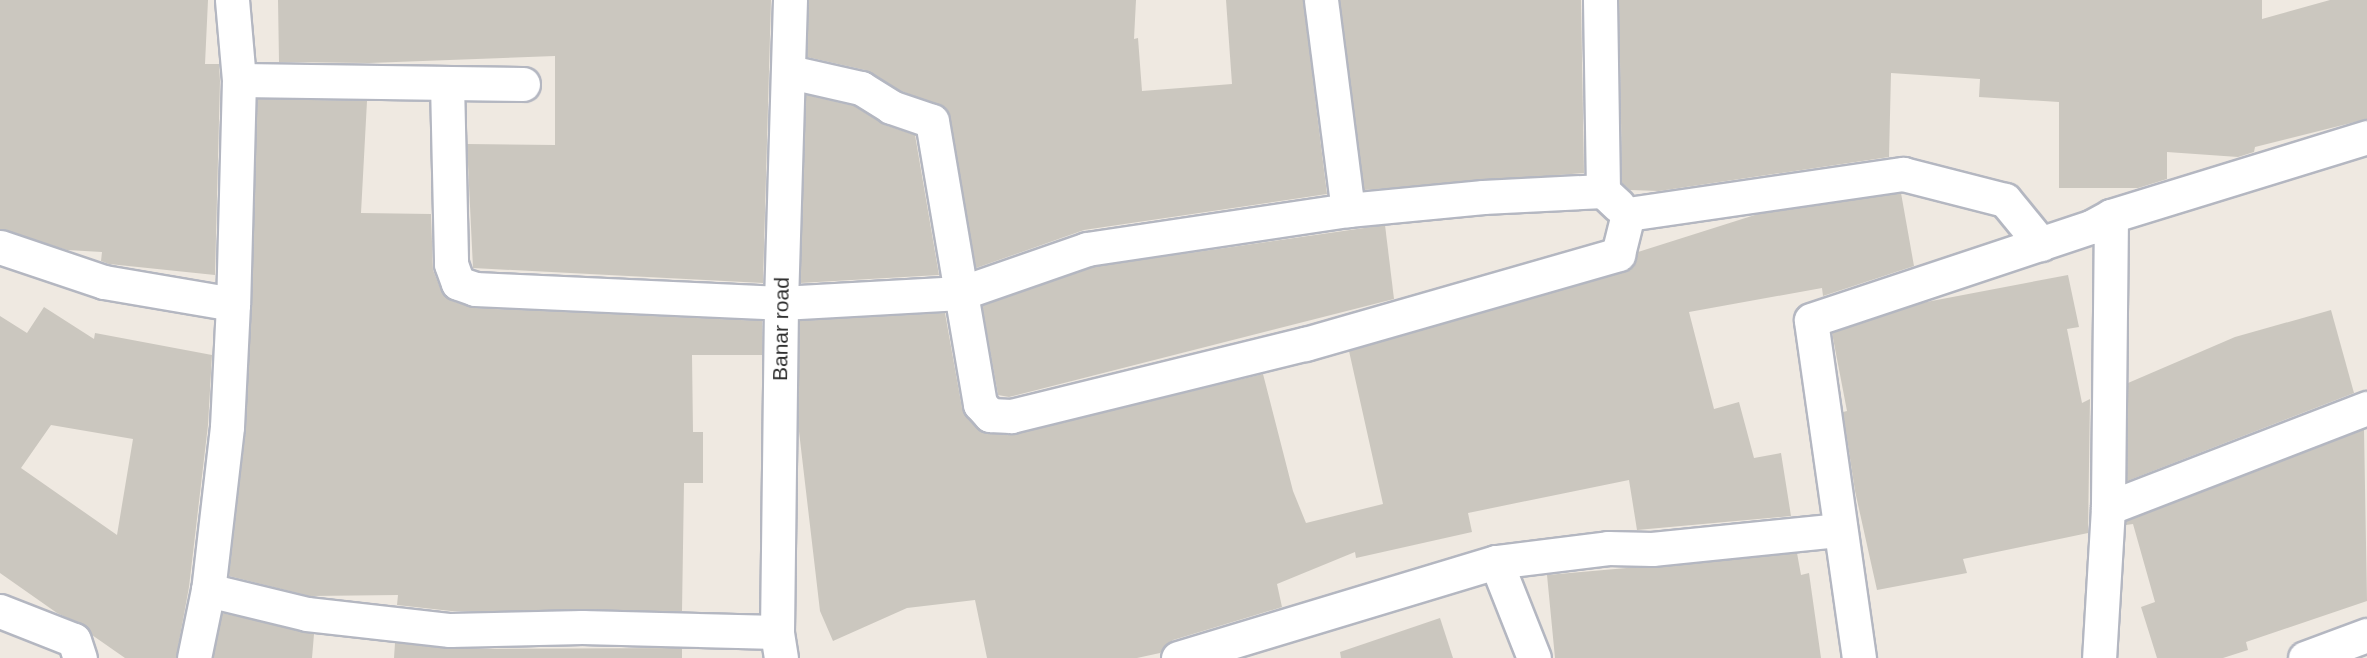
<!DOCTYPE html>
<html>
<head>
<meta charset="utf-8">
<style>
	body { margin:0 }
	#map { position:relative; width:2367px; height:658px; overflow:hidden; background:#efe9e1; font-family:Arial,sans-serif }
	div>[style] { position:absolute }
	.building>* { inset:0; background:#cbc7bf }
	.roads { filter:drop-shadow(2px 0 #b4b7c1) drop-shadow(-2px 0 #b4b7c1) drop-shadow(0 2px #b4b7c1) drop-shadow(0 -2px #b4b7c1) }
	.minor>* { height:33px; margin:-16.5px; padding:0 16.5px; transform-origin:16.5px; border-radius:16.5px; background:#fff }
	span { translate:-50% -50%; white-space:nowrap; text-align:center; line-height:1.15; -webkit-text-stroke:6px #fff; paint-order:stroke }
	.street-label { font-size:21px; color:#2e2e2e }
</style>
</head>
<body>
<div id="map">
	<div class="building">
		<i style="clip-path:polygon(0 0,208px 0,205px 64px,219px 64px,220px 81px,215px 275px,109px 264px,101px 261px,102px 252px,67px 250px,0 229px)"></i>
		<i style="clip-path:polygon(278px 0,771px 0,763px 283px,473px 268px,467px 144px,555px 145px,555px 56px,369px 63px,279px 62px)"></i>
		<i style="clip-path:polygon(809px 0,1136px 0,1134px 39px,1138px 38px,1142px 91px,1232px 84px,1226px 0,1303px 0,1327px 194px,1084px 230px,976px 268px,947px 109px,899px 90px,865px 70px,807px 57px)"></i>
		<i style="clip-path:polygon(1340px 0,1581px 0,1584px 173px,1364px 190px)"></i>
		<i style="clip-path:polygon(1619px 0,2262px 0,2262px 19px,2330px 0,2367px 0,2367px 119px,2255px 147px,2254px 152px,2238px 157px,2167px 152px,2167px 179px,2138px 188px,2059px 188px,2059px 102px,1979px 97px,1980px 79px,1891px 73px,1889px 157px,1659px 191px,1630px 190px,1622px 183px)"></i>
		<i style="clip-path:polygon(806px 95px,854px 106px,885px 125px,915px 135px,939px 275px,800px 283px)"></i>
		<i style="clip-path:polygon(257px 99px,367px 101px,361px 213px,431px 214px,433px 270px,441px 290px,452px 301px,474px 308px,762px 321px,762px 355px,692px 355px,693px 432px,703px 432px,703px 483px,684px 483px,682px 611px,451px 611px,397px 605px,398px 595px,310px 596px,229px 576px,246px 428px)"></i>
		<i style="clip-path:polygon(1901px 193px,1914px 266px,1823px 296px,1822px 288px,1689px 312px,1714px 409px,1739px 402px,1754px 458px,1781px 453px,1791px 516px,1637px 530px,1629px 480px,1468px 513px,1472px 532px,1356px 558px,1355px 552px,1277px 584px,1282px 607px,1173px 640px,1160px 653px,1137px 658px,987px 658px,975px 600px,907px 608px,833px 641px,820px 611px,798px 423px,800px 321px,945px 313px,962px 408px,976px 428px,989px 434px,1015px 434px,1263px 374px,1293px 491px,1306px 523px,1383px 504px,1349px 351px,1623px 272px,1632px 267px,1638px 252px,1758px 214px)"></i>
		<i style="clip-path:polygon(1385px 225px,1394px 299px,1009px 397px,998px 395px,982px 305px,1092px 267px)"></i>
		<i style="clip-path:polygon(2068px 275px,2079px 327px,2067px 329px,2082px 403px,2090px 399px,2088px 533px,1963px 559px,1967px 573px,1877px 590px,1855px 491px,1843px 412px,1847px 411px,1832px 333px,1921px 303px)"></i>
		<i style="clip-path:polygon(evenodd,44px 307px,94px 339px,95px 333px,212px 355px,208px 425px,189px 587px,176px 658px,125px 658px,92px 635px,87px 627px,57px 613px,0 573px,0 316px,27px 333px,44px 307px,51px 425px,133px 439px,117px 535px,21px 468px,51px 425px)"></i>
		<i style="clip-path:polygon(2331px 310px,2354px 393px,2127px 481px,2128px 383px,2235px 337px)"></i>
		<i style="clip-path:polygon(2364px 429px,2367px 601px,2246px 642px,2248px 650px,2223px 658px,2157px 658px,2141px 607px,2155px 602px,2133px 524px,2126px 525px,2126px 521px)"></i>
		<i style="clip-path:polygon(1797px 553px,1801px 575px,1809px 573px,1821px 658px,1555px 658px,1547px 575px)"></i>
		<i style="clip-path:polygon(222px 613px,314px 634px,312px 658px,213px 658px)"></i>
		<i style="clip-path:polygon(1440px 618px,1453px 658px,1341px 658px,1340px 652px)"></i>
		<i style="clip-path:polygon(395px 643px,450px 649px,682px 648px,682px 658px,394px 658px)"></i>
	</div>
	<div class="roads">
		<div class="minor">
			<i style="left:232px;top:0;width:80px;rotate:85deg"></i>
			<i style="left:239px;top:80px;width:224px;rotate:91.5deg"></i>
			<i style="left:1321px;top:0;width:212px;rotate:82.7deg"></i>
			<i style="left:1600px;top:0;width:191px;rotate:89.1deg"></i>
			<i style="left:1603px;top:191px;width:21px;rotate:43deg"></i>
			<i style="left:790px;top:72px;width:73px;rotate:12.7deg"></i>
			<i style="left:861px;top:88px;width:36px;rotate:32deg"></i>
			<i style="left:891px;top:107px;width:43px;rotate:18.9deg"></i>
			<i style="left:932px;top:121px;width:174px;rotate:80.4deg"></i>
			<i style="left:961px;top:293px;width:133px;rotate:-19.2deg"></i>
			<i style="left:1087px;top:249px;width:264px;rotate:-8.5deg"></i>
			<i style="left:1348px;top:210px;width:136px;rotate:-5.5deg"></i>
			<i style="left:1483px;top:197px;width:120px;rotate:-2.9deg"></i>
			<i style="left:239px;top:80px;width:284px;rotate:0.8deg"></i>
			<i style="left:447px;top:83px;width:181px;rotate:88.7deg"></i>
			<i style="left:451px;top:264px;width:20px;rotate:70deg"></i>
			<i style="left:458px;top:283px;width:18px;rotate:19deg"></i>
			<i style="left:475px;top:289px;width:306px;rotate:2.6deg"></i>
			<i style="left:781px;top:303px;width:180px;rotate:-3.2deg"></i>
			<i style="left:961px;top:293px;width:113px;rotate:80.3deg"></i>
			<i style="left:980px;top:404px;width:15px;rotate:48deg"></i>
			<i style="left:990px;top:415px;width:21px;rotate:3deg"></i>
			<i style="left:1011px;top:416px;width:303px;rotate:-13.8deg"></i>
			<i style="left:1305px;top:344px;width:326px;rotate:-16deg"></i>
			<i style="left:1618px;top:254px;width:41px;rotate:-76deg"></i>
			<i style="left:1628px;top:214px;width:278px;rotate:-8.3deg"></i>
			<i style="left:1903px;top:174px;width:105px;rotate:14.3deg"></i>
			<i style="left:2005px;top:200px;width:57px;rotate:50.7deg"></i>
			<i style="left:2111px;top:216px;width:268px;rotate:-17.1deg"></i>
			<i style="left:0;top:247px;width:110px;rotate:18.6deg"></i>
			<i style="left:104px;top:282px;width:131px;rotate:9.7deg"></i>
			<i style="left:233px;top:304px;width:123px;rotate:92.8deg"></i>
			<i style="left:227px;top:427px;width:164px;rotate:96.6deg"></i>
			<i style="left:2108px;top:508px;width:278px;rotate:-21.1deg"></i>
			<i style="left:1496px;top:562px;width:113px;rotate:-7.1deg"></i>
			<i style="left:1608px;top:548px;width:44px;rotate:1.3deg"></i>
			<i style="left:1652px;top:549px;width:189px;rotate:-5.8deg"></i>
			<i style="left:0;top:611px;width:79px;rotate:21.4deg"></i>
			<i style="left:74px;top:640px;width:19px;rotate:72deg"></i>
			<i style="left:194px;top:658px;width:69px;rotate:-78.4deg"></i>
			<i style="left:208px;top:590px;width:102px;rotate:13.6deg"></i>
			<i style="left:307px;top:614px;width:144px;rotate:6.4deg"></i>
			<i style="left:450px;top:630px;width:132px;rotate:-1.3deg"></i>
			<i style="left:582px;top:627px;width:195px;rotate:1.5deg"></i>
			<i style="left:781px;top:658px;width:26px;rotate:-99deg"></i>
			<i style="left:777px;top:632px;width:329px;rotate:-89.3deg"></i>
			<i style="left:781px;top:303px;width:303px;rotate:-88.3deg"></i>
			<i style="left:1178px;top:658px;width:332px;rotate:-16.8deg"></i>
			<i style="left:1496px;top:562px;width:103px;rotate:68.4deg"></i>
			<i style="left:1859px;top:658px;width:341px;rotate:-98.1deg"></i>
			<i style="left:1811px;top:320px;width:295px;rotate:-18.4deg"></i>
			<i style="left:2091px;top:227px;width:23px;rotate:-29deg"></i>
			<i style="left:2111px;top:216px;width:292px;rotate:90.6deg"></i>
			<i style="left:2108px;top:508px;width:150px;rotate:93.4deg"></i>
			<i style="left:2305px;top:658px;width:66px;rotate:-20.4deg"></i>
		</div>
	</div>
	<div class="street-label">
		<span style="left:781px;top:329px;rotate:-89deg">Banar road</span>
	</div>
</div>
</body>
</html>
